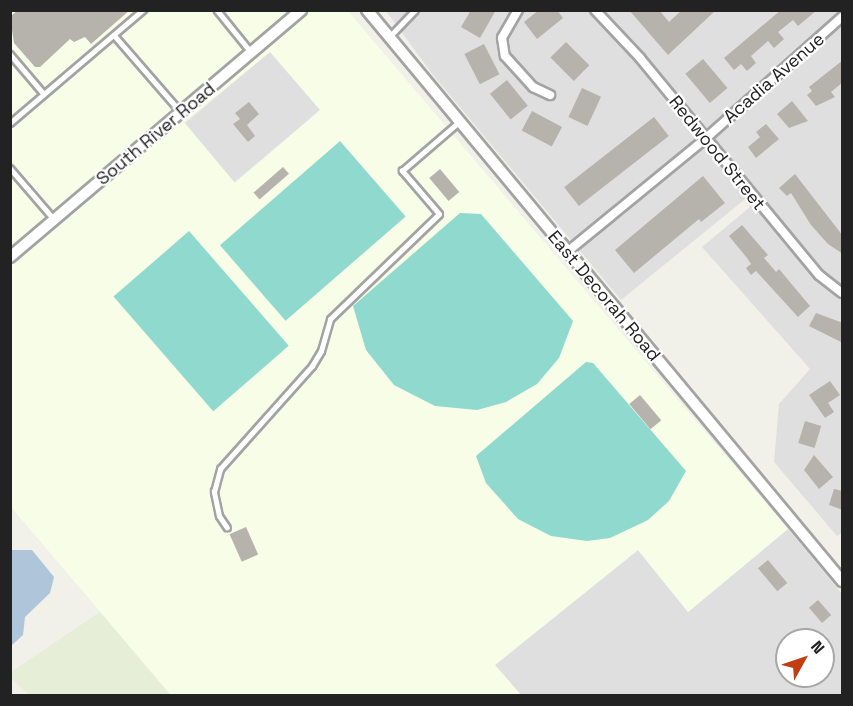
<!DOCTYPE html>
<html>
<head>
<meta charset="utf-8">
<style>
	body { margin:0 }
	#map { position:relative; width:853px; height:706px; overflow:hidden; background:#f1f0e9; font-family:"Space Grotesk",sans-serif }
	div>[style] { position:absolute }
	.residential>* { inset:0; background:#e0dfdf; transform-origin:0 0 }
	.education>* { inset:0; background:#f7fde6 }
	.farmland>* { inset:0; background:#e6eed7 }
	.pitch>* { inset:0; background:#8fd9ce; transform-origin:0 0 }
	.water>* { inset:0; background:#aec5da }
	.building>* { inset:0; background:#b6b3ac; transform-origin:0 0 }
	.roads { filter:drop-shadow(2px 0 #a3a3a3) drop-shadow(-2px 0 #a3a3a3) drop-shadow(0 2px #a3a3a3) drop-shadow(0 -2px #a3a3a3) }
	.service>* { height:4.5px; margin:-2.25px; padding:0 2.25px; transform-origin:2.25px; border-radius:2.25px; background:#fff }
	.minor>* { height:8px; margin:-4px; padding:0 4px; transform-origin:4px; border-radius:4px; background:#fff }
	.tertiary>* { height:10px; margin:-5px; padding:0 5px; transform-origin:5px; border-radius:5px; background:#fff }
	span { translate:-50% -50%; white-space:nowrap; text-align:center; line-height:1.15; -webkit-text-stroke:4.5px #fff; paint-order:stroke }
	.street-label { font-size:18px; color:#222 }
	.frame { position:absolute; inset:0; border:12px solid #222; pointer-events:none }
	.north { position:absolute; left:775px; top:628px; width:60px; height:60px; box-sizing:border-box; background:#fff; border:2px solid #a7a7a7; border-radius:50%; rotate:50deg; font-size:16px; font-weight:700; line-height:24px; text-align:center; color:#222 }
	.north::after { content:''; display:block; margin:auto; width:21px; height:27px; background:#c23d12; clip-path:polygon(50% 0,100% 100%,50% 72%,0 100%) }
</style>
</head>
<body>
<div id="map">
	<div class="residential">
		<i style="clip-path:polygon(386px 11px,842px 11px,842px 533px,837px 536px,774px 462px,779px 404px,810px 369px,702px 247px,750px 207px,744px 200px,621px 300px,433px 75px)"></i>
		<i style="left:271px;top:51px;width:77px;height:113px;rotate:50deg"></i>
		<i style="clip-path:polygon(evenodd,788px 529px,842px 594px,842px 695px,521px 695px,495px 665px,638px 550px,688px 612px,788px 529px,787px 640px,823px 640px,823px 676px,787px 676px,787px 640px)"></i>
	</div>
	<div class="education">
		<i style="clip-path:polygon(evenodd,10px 11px,348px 11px,788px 529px,688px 612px,638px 550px,495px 665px,521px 695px,171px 695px,11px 507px,10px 11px,270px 52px,320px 110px,235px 183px,184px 122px,270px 52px)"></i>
	</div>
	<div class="farmland">
		<i style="clip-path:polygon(100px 612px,170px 695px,29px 695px,11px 678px,11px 672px)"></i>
	</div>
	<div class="pitch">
		<i style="left:340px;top:141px;width:100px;height:159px;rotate:49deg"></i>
		<i style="clip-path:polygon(460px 213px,481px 214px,573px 321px,559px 358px,537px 384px,506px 402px,477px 410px,435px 406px,394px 385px,366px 350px,353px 306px)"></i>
		<i style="left:189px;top:231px;width:152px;height:100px;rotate:49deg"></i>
		<i style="clip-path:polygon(586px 362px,593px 363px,686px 471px,669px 501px,648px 520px,610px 538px,587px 541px,551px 536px,518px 519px,486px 483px,476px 456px)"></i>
	</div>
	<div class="water">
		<i style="clip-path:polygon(11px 550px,32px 550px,54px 577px,50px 593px,25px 617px,23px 635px,11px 646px)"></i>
	</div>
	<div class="building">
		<i style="clip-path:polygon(18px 10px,130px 10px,91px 44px,85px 37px,74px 42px,70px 39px,40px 67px,35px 67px,14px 43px,10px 17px)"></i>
		<i style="clip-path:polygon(471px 10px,496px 10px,480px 38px,461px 27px)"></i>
		<i style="clip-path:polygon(539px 10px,557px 10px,563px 18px,537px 39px,524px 22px)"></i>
		<i style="clip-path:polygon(629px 10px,659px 10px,669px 22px,682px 10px,716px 10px,668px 55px)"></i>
		<i style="clip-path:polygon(781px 10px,817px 10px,798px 26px,793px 20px,778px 32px,784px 39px,774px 48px,768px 41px,751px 56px,756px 63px,747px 71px,741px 64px,734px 70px,724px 58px)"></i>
		<i style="left:566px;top:42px;width:33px;height:22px;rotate:45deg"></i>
		<i style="left:484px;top:44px;width:34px;height:22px;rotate:63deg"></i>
		<i style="left:703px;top:59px;width:38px;height:23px;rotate:50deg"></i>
		<i style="clip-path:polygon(843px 60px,843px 82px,831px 92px,835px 97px,816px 106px,807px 95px,812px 91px,809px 87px)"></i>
		<i style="left:507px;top:80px;width:33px;height:22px;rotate:51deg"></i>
		<i style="left:582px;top:88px;width:21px;height:32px;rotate:25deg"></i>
		<i style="clip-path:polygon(792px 101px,808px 121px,789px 128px,777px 114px)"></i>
		<i style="clip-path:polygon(249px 102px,259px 114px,247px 125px,255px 136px,248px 142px,233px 124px,240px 119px,235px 113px)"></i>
		<i style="left:532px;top:111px;width:34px;height:22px;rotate:28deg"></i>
		<i style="left:654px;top:117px;width:24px;height:114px;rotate:52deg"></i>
		<i style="clip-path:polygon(766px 124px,779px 139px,756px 158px,748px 147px,760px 137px,756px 132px)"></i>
		<i style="left:283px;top:167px;width:9px;height:39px;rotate:49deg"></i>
		<i style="left:440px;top:169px;width:30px;height:14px;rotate:50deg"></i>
		<i style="clip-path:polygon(795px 174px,843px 236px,843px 254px,828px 244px,811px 225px,791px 193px,787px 196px,779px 188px)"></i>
		<i style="clip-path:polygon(703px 176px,725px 203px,701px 222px,699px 219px,634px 273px,615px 250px)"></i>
		<i style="clip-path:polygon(742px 225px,768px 255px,764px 258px,776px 272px,779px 269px,810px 306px,798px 317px,756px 271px,751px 275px,746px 268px,751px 264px,747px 258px,729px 236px)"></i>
		<i style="clip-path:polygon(816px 313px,843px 323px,843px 343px,809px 326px)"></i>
		<i style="clip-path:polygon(830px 381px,840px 395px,828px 403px,834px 412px,825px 418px,809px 395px)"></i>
		<i style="left:640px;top:395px;width:33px;height:14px;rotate:50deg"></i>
		<i style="left:805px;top:421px;width:17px;height:23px;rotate:17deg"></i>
		<i style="clip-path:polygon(814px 455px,833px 477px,819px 489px,804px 470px)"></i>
		<i style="clip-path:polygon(834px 489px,843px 491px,843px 510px,829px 505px)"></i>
		<i style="left:246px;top:527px;width:30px;height:18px;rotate:66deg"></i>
		<i style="left:768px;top:560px;width:30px;height:13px;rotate:50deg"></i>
		<i style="left:818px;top:600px;width:20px;height:12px;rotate:49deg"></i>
	</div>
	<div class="roads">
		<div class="service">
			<i style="left:217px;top:10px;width:54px;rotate:51deg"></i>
			<i style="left:114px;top:35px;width:101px;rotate:49deg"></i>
			<i style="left:389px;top:37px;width:37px;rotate:-46deg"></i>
			<i style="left:10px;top:54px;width:52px;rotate:49.6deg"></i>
			<i style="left:10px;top:123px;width:175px;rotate:-40.4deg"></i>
			<i style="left:10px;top:168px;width:67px;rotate:49.2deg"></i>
			<i style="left:227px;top:528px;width:14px;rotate:-124deg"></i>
			<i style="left:219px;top:516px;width:25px;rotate:-102deg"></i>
			<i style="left:214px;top:492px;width:24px;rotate:-75deg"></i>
			<i style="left:220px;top:469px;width:138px;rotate:-48.2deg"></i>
			<i style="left:312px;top:366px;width:17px;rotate:-59deg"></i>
			<i style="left:321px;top:351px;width:33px;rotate:-74deg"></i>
			<i style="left:330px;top:319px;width:151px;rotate:-43.9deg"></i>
			<i style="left:439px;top:214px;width:57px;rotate:-130.7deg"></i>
			<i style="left:402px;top:171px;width:75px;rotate:-40.7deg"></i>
		</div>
		<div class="minor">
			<i style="left:518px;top:10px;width:32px;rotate:120deg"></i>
			<i style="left:502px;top:38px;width:18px;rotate:81deg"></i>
			<i style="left:505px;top:56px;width:42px;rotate:47.9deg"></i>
			<i style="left:533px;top:87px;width:19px;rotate:25deg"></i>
			<i style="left:595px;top:10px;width:66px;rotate:46.8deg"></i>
			<i style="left:640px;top:58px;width:281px;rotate:50.5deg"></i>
			<i style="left:819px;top:275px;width:29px;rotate:38deg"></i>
			<i style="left:567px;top:252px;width:178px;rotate:-39.3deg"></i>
			<i style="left:705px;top:139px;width:183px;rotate:-41.7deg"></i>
		</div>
		<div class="tertiary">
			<i style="left:367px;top:10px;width:743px;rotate:50.24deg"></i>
			<i style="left:10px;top:257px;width:382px;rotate:-40.3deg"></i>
		</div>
	</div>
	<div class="street-label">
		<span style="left:774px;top:78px;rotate:-41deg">Acadia Avenue</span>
		<span style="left:156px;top:134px;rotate:-40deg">South River Road</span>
		<span style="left:717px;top:153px;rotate:51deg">Redwood Street</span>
		<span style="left:604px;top:296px;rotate:50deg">East Decorah Road</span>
	</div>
	<div class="frame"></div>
	<div class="north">N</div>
</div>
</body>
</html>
